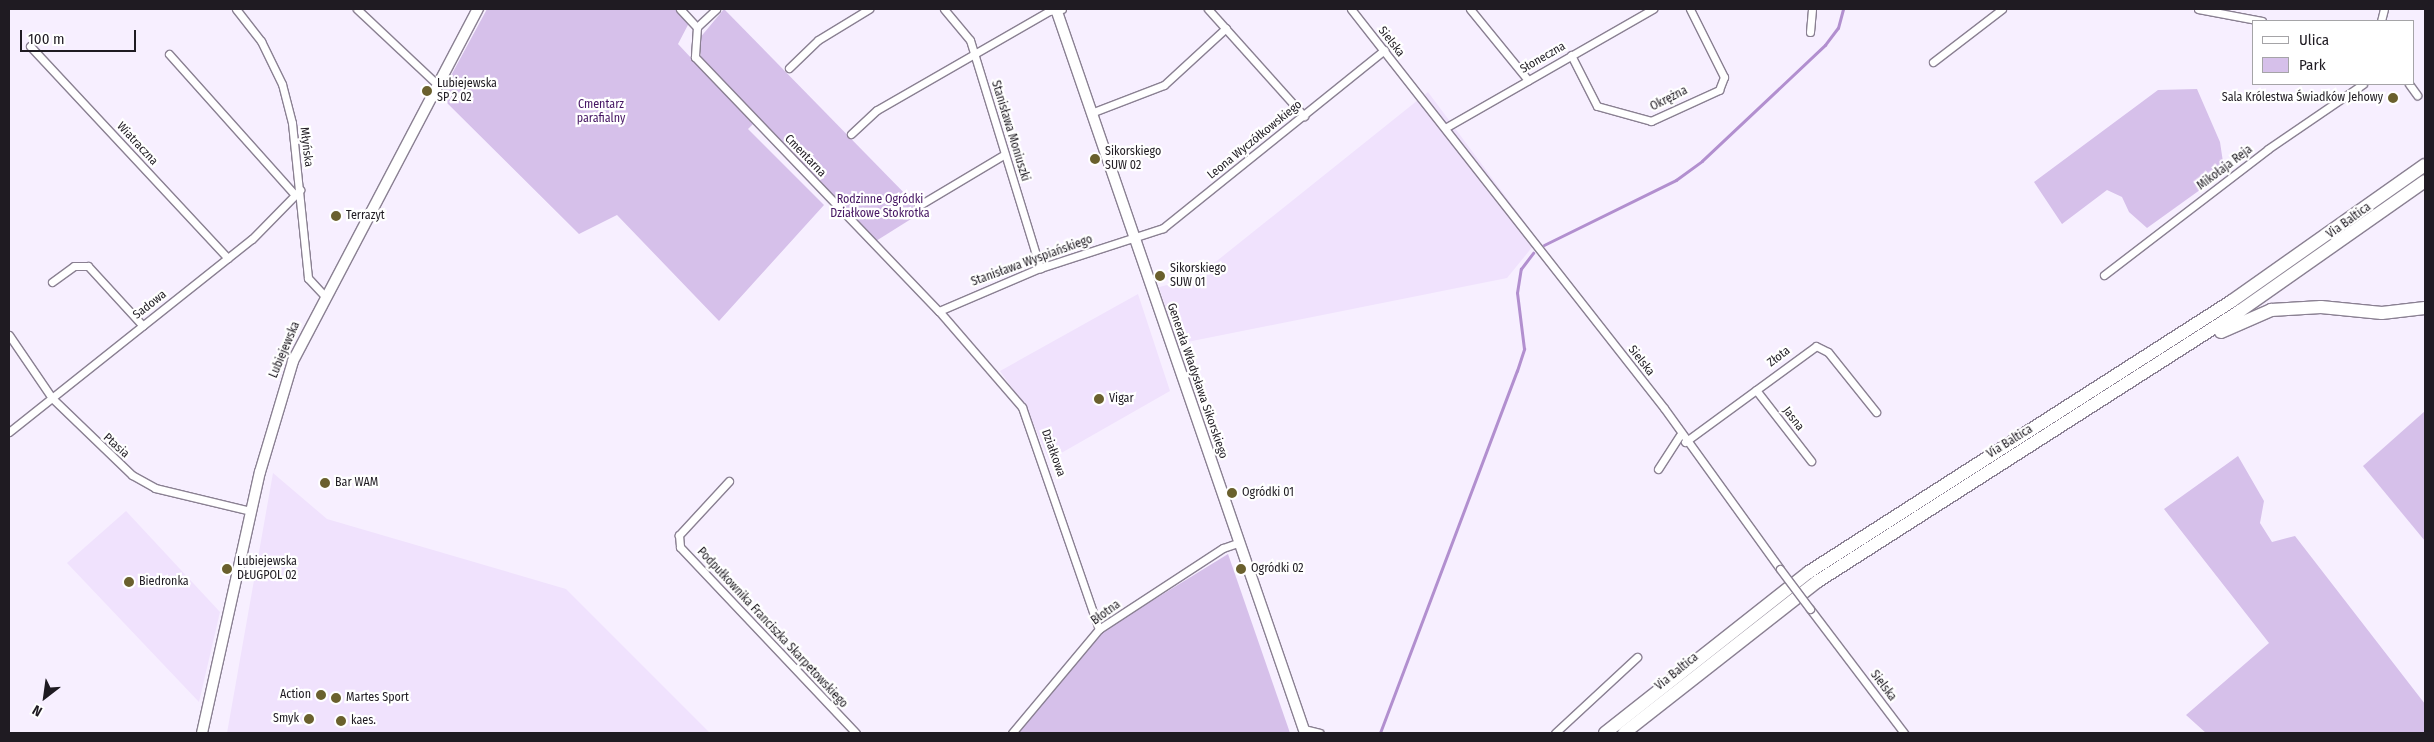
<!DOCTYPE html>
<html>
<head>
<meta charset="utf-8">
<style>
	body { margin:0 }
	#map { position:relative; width:2434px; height:742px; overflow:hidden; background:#f7efff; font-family:"Fira Sans Condensed",sans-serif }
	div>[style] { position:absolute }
	.built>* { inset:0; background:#f0e2fd }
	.green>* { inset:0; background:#d6c0ea }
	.stream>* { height:2.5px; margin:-1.25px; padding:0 1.25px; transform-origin:1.25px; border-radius:1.25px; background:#b28fcf }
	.roads { filter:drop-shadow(1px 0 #8a8092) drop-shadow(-1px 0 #8a8092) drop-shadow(0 1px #8a8092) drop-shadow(0 -1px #8a8092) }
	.street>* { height:7px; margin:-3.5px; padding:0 3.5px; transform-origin:3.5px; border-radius:3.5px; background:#fff }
	.secondary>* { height:10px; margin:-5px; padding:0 5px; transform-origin:5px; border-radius:5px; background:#fff }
	.highway>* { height:12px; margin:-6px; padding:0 6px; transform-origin:6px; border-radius:6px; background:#fff }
	.bridges { filter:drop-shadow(1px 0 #8a8092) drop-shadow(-1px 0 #8a8092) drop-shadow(0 1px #8a8092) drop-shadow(0 -1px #8a8092) }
	.street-bridge>* { height:7px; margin:-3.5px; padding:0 3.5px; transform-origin:3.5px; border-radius:3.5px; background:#fff }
	.dots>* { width:14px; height:14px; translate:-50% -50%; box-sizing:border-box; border:2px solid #fff; border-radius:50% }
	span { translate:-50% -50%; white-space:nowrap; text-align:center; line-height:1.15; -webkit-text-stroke:4.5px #fff; paint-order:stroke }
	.street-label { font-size:12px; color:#1f1b22 }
	.poi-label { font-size:12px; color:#1f1b22 }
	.left { translate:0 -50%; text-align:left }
	.right { translate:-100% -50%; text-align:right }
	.park-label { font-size:12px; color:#461663 }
	.frame { position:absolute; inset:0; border:10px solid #1f1b22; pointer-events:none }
	.legend { position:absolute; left:2252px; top:20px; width:162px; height:65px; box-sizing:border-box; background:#fff; border:1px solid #a5a4a7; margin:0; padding:6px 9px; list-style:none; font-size:15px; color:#1f1b22 }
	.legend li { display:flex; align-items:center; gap:10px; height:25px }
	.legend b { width:25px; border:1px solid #a5a4a7 }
	.north { position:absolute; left:20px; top:672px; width:50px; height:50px; -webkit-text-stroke:4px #fff; paint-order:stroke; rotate:210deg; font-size:14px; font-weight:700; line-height:20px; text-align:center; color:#1f1b22 }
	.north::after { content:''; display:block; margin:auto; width:18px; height:22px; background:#1f1b22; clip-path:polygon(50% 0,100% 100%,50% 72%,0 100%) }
	.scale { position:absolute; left:20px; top:30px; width:116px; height:22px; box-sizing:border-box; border:2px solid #1f1b22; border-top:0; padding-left:6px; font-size:15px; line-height:18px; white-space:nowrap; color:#1f1b22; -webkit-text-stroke:4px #fff; paint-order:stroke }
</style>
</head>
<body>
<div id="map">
	<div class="built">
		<i style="clip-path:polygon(1428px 92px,1538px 240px,1507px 278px,1177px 344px,1159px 287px,1188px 280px,1218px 260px)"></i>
		<i style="clip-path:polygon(1138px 294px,1170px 391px,1049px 460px,1027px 409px,1000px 371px)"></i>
		<i style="clip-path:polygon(273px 473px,327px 519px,566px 589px,710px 733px,227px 733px)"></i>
		<i style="clip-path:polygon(126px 511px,220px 612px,199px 702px,67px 563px)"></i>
	</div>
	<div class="green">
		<i style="clip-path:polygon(487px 9px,675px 9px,689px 23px,678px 44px,753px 124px,748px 129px,824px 205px,719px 321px,617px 215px,579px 234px,440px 96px)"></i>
		<i style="clip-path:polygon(724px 9px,912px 201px,919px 214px,876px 241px,701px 58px,699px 39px)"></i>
		<i style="clip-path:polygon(2197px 89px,2220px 142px,2223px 162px,2211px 182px,2147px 228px,2129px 212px,2122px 197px,2107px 190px,2062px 224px,2034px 182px,2158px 90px)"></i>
		<i style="clip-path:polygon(2425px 411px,2425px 541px,2363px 466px)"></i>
		<i style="clip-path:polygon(2238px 456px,2264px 501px,2260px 523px,2272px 542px,2295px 536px,2425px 704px,2425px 733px,2206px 733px,2186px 715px,2269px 643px,2164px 509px)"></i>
		<i style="clip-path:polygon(1228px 554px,1290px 733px,1016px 733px,1103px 631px)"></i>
	</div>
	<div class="stream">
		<i style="left:1544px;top:245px;width:147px;rotate:-26.2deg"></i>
		<i style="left:1676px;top:180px;width:32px;rotate:-36deg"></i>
		<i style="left:1702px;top:161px;width:169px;rotate:-43.3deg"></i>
		<i style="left:1825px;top:45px;width:21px;rotate:-53deg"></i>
		<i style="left:1838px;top:28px;width:20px;rotate:-75deg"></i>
		<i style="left:1380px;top:733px;width:387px;rotate:-69.3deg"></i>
		<i style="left:1517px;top:371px;width:23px;rotate:-72deg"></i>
		<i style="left:1524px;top:349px;width:56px;rotate:-97.1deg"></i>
		<i style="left:1517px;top:293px;width:24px;rotate:-81deg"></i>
		<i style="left:1521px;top:269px;width:20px;rotate:-53deg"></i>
	</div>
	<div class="roads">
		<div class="street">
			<i style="left:236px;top:9px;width:41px;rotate:52deg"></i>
			<i style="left:261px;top:41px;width:48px;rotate:64deg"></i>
			<i style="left:282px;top:84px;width:40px;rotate:75.6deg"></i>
			<i style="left:292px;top:123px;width:156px;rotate:84.1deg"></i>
			<i style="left:308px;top:278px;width:23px;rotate:47deg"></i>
			<i style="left:357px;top:9px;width:110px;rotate:43.2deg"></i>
			<i style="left:680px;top:9px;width:25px;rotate:47deg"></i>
			<i style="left:697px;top:27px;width:30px;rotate:94deg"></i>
			<i style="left:695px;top:57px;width:352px;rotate:46.2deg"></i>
			<i style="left:939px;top:311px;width:127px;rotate:49.2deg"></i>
			<i style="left:1022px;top:407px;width:235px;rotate:70.9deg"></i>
			<i style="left:944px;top:9px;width:40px;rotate:50deg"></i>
			<i style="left:970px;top:40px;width:239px;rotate:72.9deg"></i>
			<i style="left:1208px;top:9px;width:144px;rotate:48.1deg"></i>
			<i style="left:1351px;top:9px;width:507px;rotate:51.89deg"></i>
			<i style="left:1664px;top:408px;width:198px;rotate:54.2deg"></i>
			<i style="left:1470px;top:9px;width:92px;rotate:50.8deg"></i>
			<i style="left:2198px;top:9px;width:65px;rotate:10.6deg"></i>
			<i style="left:2381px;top:21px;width:12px;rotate:-76deg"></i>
			<i style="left:697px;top:27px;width:26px;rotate:-43deg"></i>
			<i style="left:1810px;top:32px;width:23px;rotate:-85deg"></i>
			<i style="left:30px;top:46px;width:290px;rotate:47deg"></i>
			<i style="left:169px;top:54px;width:188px;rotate:48.2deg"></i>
			<i style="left:1571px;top:55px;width:57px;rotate:63deg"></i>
			<i style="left:1597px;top:106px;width:56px;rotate:15.5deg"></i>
			<i style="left:1651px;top:121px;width:75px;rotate:-24.5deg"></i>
			<i style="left:1719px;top:90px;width:14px;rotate:-69deg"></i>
			<i style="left:1724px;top:77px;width:76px;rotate:-116.6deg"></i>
			<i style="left:1933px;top:62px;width:87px;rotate:-37.5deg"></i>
			<i style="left:789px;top:68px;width:40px;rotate:-44deg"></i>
			<i style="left:818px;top:40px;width:60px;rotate:-31.3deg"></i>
			<i style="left:2409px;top:84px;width:14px;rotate:54deg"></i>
			<i style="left:1091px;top:113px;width:78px;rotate:-21deg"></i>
			<i style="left:1164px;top:85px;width:84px;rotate:-42.6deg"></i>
			<i style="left:1445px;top:128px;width:240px;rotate:-29.8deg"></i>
			<i style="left:851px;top:134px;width:35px;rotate:-43deg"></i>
			<i style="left:877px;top:110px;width:198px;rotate:-29.9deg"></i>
			<i style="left:1049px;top:11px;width:13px;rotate:-9deg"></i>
			<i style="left:918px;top:206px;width:101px;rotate:-30.9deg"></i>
			<i style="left:2104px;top:275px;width:207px;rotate:-37.5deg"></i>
			<i style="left:2268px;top:149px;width:115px;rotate:-34.4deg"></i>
			<i style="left:52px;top:282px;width:27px;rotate:-36deg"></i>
			<i style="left:74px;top:266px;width:14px"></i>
			<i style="left:88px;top:266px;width:81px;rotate:47.5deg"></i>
			<i style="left:939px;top:311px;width:110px;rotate:-23.1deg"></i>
			<i style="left:1040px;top:268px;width:129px;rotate:-18deg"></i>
			<i style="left:1163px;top:228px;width:284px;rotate:-38.8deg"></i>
			<i style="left:9px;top:335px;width:76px;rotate:55.7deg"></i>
			<i style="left:52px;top:398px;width:111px;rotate:43.9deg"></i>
			<i style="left:132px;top:475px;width:26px;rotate:29deg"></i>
			<i style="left:155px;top:488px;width:99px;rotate:13.5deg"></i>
			<i style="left:1756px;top:390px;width:90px;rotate:52.2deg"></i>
			<i style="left:9px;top:432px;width:310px;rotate:-38.5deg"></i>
			<i style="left:252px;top:239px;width:69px;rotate:-45.6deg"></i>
			<i style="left:1685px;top:442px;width:162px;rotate:-36.2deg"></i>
			<i style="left:1816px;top:346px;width:13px;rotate:27deg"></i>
			<i style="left:1828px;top:352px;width:77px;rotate:51.3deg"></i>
			<i style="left:1658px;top:469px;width:40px;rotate:-57.1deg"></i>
			<i style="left:729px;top:481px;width:74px;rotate:132.8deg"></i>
			<i style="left:679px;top:535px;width:12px;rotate:85deg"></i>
			<i style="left:680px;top:547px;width:256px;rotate:46.6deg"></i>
			<i style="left:1810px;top:609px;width:156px;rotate:52.8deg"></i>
			<i style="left:1304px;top:729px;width:16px;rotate:14deg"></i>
			<i style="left:1012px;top:733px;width:136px;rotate:-50.1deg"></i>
			<i style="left:1099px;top:629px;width:148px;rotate:-33.2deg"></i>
			<i style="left:1223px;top:548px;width:18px;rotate:-19deg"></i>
			<i style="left:1555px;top:733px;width:112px;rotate:-42.8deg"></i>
		</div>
		<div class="secondary">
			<i style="left:1056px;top:9px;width:766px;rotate:71.02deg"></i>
			<i style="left:202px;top:733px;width:267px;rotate:-77.5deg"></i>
			<i style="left:260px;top:472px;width:116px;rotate:-73.4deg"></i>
			<i style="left:293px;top:361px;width:398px;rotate:-62.3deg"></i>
		</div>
		<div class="highway">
			<i style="left:2221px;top:332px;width:55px;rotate:-23.7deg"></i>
			<i style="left:2271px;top:310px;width:50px;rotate:-3.4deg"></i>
			<i style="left:2321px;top:307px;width:61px;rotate:5.6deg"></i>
			<i style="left:2382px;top:313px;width:43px;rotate:-6.6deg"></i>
			<i style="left:1605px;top:733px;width:260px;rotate:-38.3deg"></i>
			<i style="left:1809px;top:572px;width:502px;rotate:-32.65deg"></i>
			<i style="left:2232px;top:301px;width:236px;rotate:-35.2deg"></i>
			<i style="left:1624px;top:733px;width:246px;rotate:-38.1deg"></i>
			<i style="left:1818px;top:581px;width:501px;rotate:-32.61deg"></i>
			<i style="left:2240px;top:311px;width:226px;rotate:-35.1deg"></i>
		</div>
	</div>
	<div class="bridges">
		<div class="street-bridge">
			<i style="left:1780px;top:569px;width:50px;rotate:53.1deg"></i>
		</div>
	</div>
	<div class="dots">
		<i style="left:427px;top:91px;background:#6a602d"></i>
		<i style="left:2393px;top:98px;background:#6a602d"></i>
		<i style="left:1095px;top:159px;background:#6a602d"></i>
		<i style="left:336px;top:216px;background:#6a602d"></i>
		<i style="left:1160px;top:276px;background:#6a602d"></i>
		<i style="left:1099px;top:399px;background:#6a602d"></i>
		<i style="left:325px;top:483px;background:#6a602d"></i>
		<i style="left:1232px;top:493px;background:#6a602d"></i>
		<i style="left:227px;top:569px;background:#6a602d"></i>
		<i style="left:1241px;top:569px;background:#6a602d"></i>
		<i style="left:129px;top:582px;background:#6a602d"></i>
		<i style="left:321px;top:695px;background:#6a602d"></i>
		<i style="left:336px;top:698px;background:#6a602d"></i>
		<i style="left:309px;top:719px;background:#6a602d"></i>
		<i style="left:341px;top:721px;background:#6a602d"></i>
	</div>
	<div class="street-label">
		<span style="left:1391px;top:42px;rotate:52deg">Sielska</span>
		<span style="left:1543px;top:58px;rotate:-30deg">Słoneczna</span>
		<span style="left:1669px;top:99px;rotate:-27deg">Okrężna</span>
		<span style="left:1010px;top:131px;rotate:73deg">Stanisława Moniuszki</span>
		<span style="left:1255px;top:140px;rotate:-39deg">Leona Wyczółkowskiego</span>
		<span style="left:137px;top:144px;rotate:47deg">Wiatraczna</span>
		<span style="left:306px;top:147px;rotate:83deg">Młyńska</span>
		<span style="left:805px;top:156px;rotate:46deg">Cmentarna</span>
		<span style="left:2225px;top:168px;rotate:-37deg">Mikołaja Reja</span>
		<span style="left:2349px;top:221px;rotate:-36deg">Via Baltica</span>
		<span style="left:1032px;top:261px;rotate:-20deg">Stanisława Wyspiańskiego</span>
		<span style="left:150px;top:305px;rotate:-38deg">Sadowa</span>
		<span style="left:285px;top:350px;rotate:-67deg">Lubiejewska</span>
		<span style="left:1779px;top:357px;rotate:-38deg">Złota</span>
		<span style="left:1641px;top:361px;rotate:52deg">Sielska</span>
		<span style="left:1197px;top:381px;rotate:71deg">Generała Władysława Sikorskiego</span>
		<span style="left:1793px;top:419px;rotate:52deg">Jasna</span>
		<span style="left:2010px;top:442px;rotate:-32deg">Via Baltica</span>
		<span style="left:116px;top:446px;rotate:42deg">Ptasia</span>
		<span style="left:1053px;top:453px;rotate:70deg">Działkowa</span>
		<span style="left:1106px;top:613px;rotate:-36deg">Błotna</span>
		<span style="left:772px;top:628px;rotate:47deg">Podpułkownika Franciszka Skarpetowskiego</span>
		<span style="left:1677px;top:672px;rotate:-39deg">Via Baltica</span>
		<span style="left:1883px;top:686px;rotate:53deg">Sielska</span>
	</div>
	<div class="poi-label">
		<span class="left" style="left:437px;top:91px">Lubiejewska<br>SP 2 02</span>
		<span class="right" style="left:2383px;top:98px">Sala Królestwa Świadków Jehowy</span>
		<span class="left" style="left:1105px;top:159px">Sikorskiego<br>SUW 02</span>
		<span class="left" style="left:346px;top:216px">Terrazyt</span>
		<span class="left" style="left:1170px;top:276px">Sikorskiego<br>SUW 01</span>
		<span class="left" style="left:1109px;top:399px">Vigar</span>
		<span class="left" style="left:335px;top:483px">Bar WAM</span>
		<span class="left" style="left:1242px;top:493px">Ogródki 01</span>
		<span class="left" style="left:237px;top:569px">Lubiejewska<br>DŁUGPOL 02</span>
		<span class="left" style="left:1251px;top:569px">Ogródki 02</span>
		<span class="left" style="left:139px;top:582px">Biedronka</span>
		<span class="right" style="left:311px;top:695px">Action</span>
		<span class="left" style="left:346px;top:698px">Martes Sport</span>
		<span class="right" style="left:299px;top:719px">Smyk</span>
		<span class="left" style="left:351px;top:721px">kaes.</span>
	</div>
	<div class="park-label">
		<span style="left:601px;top:112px">Cmentarz<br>parafialny</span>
		<span style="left:880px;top:207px">Rodzinne Ogródki<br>Działkowe Stokrotka</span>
	</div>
	<div class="frame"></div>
	<ul class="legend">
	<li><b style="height:6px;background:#fff"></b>Ulica</li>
	<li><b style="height:14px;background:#d6c0ea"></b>Park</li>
	</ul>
	<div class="north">N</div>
	<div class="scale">100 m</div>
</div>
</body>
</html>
